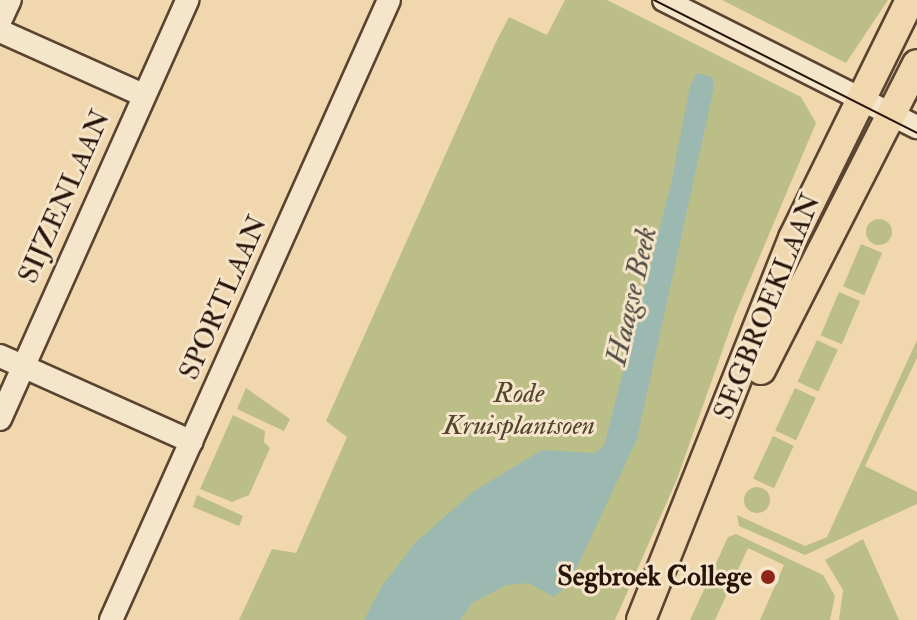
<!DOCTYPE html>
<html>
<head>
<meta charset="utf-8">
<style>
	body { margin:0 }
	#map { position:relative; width:917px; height:620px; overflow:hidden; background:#f0d7ad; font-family:"IM FELL Double Pica",serif }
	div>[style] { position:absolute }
	.green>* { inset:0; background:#bcbe88; transform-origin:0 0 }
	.round { border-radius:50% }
	.water>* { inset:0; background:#9bb8b1 }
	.roads { filter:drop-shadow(2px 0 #5a4431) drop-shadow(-2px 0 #5a4431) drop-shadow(0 2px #5a4431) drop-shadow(0 -2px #5a4431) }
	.minor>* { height:22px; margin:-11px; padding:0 11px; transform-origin:11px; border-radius:11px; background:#f5e5ca }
	.major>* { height:28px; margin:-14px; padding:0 14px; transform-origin:14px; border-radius:14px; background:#f0d7ad }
	.tram>* { height:2px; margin:-1px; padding:0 1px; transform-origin:1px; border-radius:1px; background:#281308 }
	.dots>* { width:22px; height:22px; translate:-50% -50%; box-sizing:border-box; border:4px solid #f5e5ca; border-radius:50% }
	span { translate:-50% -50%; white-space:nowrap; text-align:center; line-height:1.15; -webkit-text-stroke:6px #f5e5ca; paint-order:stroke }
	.street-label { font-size:28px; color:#281308 }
	.park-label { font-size:28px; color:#54462e; font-style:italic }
	.poi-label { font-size:28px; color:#281308; font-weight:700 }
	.right { translate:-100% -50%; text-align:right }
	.water-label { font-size:30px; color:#504d43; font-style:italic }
</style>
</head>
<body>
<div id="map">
	<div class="green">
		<i style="clip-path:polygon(565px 0,607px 0,801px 97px,816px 123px,735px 315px,677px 479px,615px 620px,239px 620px,272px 549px,296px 553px,347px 437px,326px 421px,495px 44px,509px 17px,547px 35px)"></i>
		<i style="clip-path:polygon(722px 0,888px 0,846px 63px)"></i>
		<i class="round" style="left:866px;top:219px;width:26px;height:26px"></i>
		<i style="left:861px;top:244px;width:23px;height:46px;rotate:23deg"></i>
		<i style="left:839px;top:292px;width:23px;height:47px;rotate:23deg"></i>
		<i style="left:817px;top:340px;width:23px;height:46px;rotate:25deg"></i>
		<i style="clip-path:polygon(917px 340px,917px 358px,865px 466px,917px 492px,917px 504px,805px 555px,739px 526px,737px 515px,805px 546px,827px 537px)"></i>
		<i style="clip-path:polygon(246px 388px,290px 419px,284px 431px,237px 409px)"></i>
		<i style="left:795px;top:388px;width:23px;height:47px;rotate:25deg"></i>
		<i style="clip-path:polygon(233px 415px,265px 431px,264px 442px,270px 448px,249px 495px,232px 502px,200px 489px)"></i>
		<i style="left:773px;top:436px;width:23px;height:47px;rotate:25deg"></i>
		<i class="round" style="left:744px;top:487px;width:26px;height:26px"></i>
		<i style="clip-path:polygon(197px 495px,243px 516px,239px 526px,193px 507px)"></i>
		<i style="clip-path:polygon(736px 534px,823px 575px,835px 596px,830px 620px,760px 620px,784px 565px,748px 548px,715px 620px,690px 620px,728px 537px)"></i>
		<i style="clip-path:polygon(863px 539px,899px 620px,839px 620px,843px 590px,825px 560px)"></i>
	</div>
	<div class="water">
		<i style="clip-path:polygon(697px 73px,712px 77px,714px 87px,637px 439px,569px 584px,554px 597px,529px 583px,506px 585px,472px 603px,460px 620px,364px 620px,382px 586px,415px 543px,474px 491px,542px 450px,594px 453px,604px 446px,671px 184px,690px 86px)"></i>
	</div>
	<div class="roads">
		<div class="minor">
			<i style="left:664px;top:0;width:283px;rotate:26.7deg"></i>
			<i style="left:0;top:21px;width:23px;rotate:-65deg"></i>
			<i style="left:0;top:31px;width:157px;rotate:24.1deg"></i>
			<i style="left:0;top:356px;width:210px;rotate:24.1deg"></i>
			<i style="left:0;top:419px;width:459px;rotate:-65.9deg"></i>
			<i style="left:111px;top:620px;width:679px;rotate:-65.85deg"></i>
		</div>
		<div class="major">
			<i style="left:761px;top:370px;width:343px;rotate:-63deg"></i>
			<i style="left:641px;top:620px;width:411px;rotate:-68.3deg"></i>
			<i style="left:793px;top:238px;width:265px;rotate:-63.8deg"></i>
		</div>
	</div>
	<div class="tram">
		<i style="left:654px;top:0;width:295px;rotate:26.8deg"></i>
	</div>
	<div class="dots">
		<i style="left:768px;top:577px;background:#8f2418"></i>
	</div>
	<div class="street-label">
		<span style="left:65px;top:197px;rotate:-66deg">SIJZENLAAN</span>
		<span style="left:224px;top:298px;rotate:-66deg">SPORTLAAN</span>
		<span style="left:768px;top:307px;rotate:-68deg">SEGBROEKLAAN</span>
	</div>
	<div class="park-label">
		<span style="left:519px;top:410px">Rode<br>Kruisplantsoen</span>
	</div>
	<div class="poi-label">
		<span class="right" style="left:752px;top:577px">Segbroek College</span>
	</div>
	<div class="water-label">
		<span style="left:632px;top:296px;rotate:-77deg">Haagse Beek</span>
	</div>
</div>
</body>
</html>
